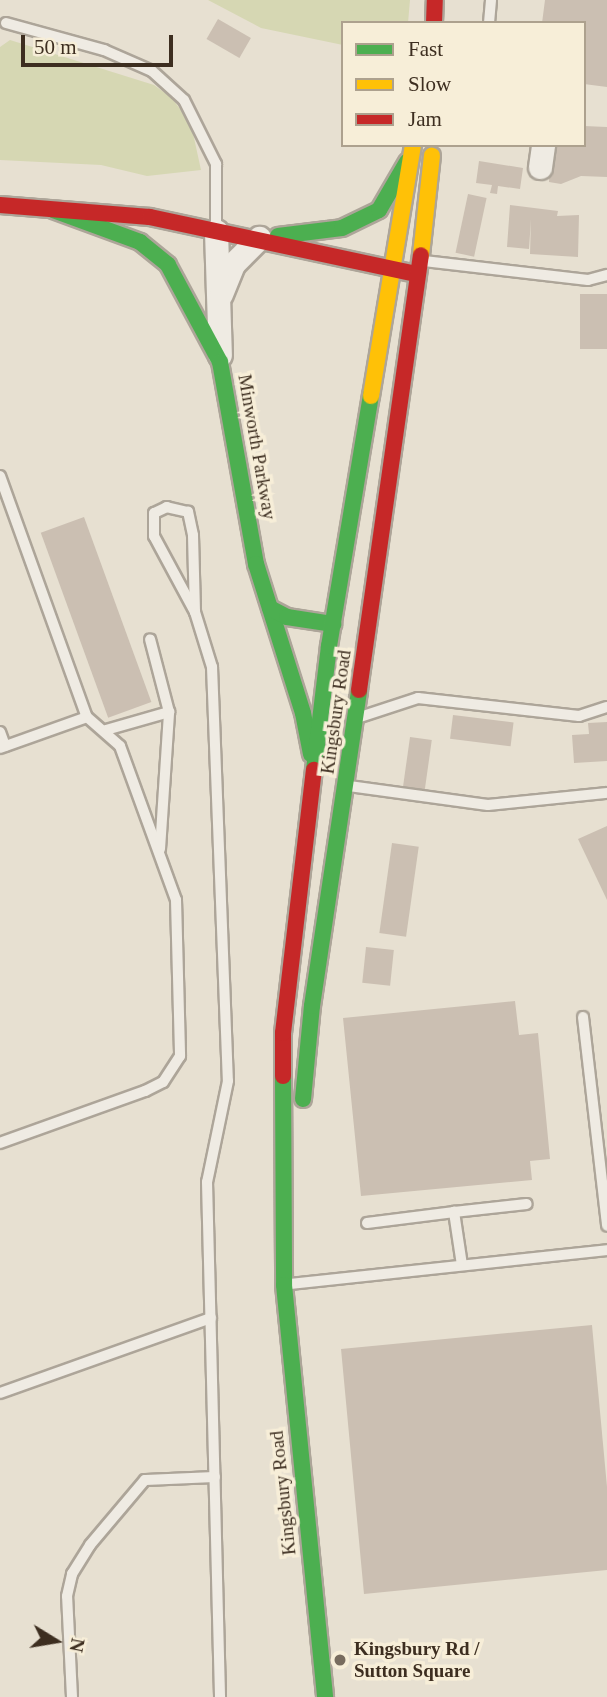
<!DOCTYPE html>
<html>
<head>
<meta charset="utf-8">
<style>
	body { margin:0 }
	#map { position:relative; width:607px; height:1697px; overflow:hidden; background:#e7e0d1; font-family:Georgia,serif }
	div>[style] { position:absolute }
	.green>* { inset:0; background:#d6d7b3 }
	.building>* { inset:0; background:#cbbfb2; transform-origin:0 0 }
	.roads { filter:drop-shadow(2px 0 #ada599) drop-shadow(-2px 0 #ada599) drop-shadow(0 2px #ada599) drop-shadow(0 -2px #ada599) }
	.lane>* { height:10px; margin:-5px; padding:0 5px; transform-origin:5px; border-radius:5px; background:#efebe3 }
	.street>* { height:23px; margin:-11.5px; padding:0 11.5px; transform-origin:11.5px; border-radius:11.5px; background:#efebe3 }
	.fast>* { height:16px; margin:-8px; padding:0 8px; transform-origin:8px; border-radius:8px; background:#4caf50 }
	.slow>* { height:16px; margin:-8px; padding:0 8px; transform-origin:8px; border-radius:8px; background:#ffc107 }
	.jam>* { height:16px; margin:-8px; padding:0 8px; transform-origin:8px; border-radius:8px; background:#c62828 }
	.dots>* { width:19px; height:19px; translate:-50% -50%; box-sizing:border-box; border:4px solid #f7eed8; border-radius:50% }
	span { translate:-50% -50%; white-space:nowrap; text-align:center; line-height:1.15; -webkit-text-stroke:7px #f7eed8; paint-order:stroke }
	.street-label { font-size:19px; color:#3d2e20 }
	.poi-label { font-size:19px; color:#3d2e20; font-weight:700 }
	.left { translate:0 -50%; text-align:left }
	.legend { position:absolute; left:341px; top:21px; width:245px; height:126px; box-sizing:border-box; background:#f7eed8; border:2px solid #ada18e; margin:0; padding:9px 12px; list-style:none; font-size:21px; color:#3d2e20 }
	.legend li { display:flex; align-items:center; gap:14px; height:35px }
	.legend b { width:35px; border:2px solid #ada18e }
	.north { position:absolute; left:21px; top:1606px; width:70px; height:70px; -webkit-text-stroke:5px #f7eed8; paint-order:stroke; rotate:101deg; font-size:19px; font-weight:700; line-height:28px; text-align:center; color:#3d2e20 }
	.north::after { content:''; display:block; margin:auto; width:24px; height:32px; background:#3d2e20; clip-path:polygon(50% 0,100% 100%,50% 72%,0 100%) }
	.scale { position:absolute; left:21px; top:35px; width:152px; height:32px; box-sizing:border-box; border:4px solid #3d2e20; border-top:0; padding-left:9px; font-size:21px; line-height:24px; white-space:nowrap; color:#3d2e20; -webkit-text-stroke:5px #f7eed8; paint-order:stroke }
</style>
</head>
<body>
<div id="map">
	<div class="green">
		<i style="clip-path:polygon(208px 0,410px 0,408px 23px,343px 23px,343px 45px,261px 28px)"></i>
		<i style="clip-path:polygon(10px 40px,154px 85px,172px 98px,191px 124px,201px 170px,147px 176px,101px 165px,0 160px,0 47px)"></i>
	</div>
	<div class="building">
		<i style="clip-path:polygon(545px 0,607px 0,607px 87px,584px 84px,584px 23px,542px 23px)"></i>
		<i style="left:218px;top:19px;width:38px;height:23px;rotate:30deg"></i>
		<i style="clip-path:polygon(584px 126px,607px 127px,607px 177px,581px 176px,561px 184px,549px 182px,551px 145px,584px 145px)"></i>
		<i style="clip-path:polygon(479px 161px,523px 168px,520px 189px,498px 186px,497px 194px,490px 193px,492px 185px,476px 183px)"></i>
		<i style="left:468px;top:194px;width:19px;height:60px;rotate:12deg"></i>
		<i style="clip-path:polygon(510px 205px,558px 211px,557px 216px,579px 215px,578px 257px,530px 254px,531px 219px,529px 249px,507px 247px)"></i>
		<i style="left:607px;top:294px;width:55px;height:27px;rotate:90deg"></i>
		<i style="left:84px;top:517px;width:197px;height:46px;rotate:70deg"></i>
		<i style="left:453px;top:715px;width:61px;height:24px;rotate:7deg"></i>
		<i style="clip-path:polygon(607px 722px,607px 761px,574px 763px,572px 735px,589px 734px,588px 723px)"></i>
		<i style="left:410px;top:737px;width:22px;height:50px;rotate:8deg"></i>
		<i style="clip-path:polygon(607px 826px,607px 900px,578px 839px)"></i>
		<i style="left:392px;top:843px;width:27px;height:91px;rotate:8deg"></i>
		<i style="left:366px;top:947px;width:28px;height:36px;rotate:6deg"></i>
		<i style="clip-path:polygon(515px 1001px,519px 1035px,538px 1033px,550px 1159px,530px 1161px,532px 1180px,361px 1196px,343px 1018px)"></i>
		<i style="clip-path:polygon(592px 1325px,607px 1487px,607px 1570px,364px 1594px,341px 1349px)"></i>
	</div>
	<div class="roads">
		<div class="lane">
			<i style="left:6px;top:23px;width:102px;rotate:15.4deg"></i>
			<i style="left:104px;top:50px;width:52px;rotate:23.6deg"></i>
			<i style="left:152px;top:71px;width:43px;rotate:42.2deg"></i>
			<i style="left:184px;top:100px;width:72px;rotate:63.4deg"></i>
			<i style="left:216px;top:164px;width:65px;rotate:90deg"></i>
			<i style="left:489px;top:23px;width:23px;rotate:-85deg"></i>
			<i style="left:424px;top:261px;width:165px;rotate:6.6deg"></i>
			<i style="left:588px;top:280px;width:20px;rotate:-15deg"></i>
			<i style="left:0;top:476px;width:256px;rotate:70.2deg"></i>
			<i style="left:87px;top:717px;width:44px;rotate:41.3deg"></i>
			<i style="left:120px;top:746px;width:164px;rotate:70deg"></i>
			<i style="left:176px;top:900px;width:156px;rotate:88.5deg"></i>
			<i style="left:180px;top:1056px;width:31px;rotate:123deg"></i>
			<i style="left:163px;top:1082px;width:20px;rotate:153deg"></i>
			<i style="left:145px;top:1091px;width:154px;rotate:160.3deg"></i>
			<i style="left:195px;top:612px;width:77px;rotate:-91.5deg"></i>
			<i style="left:193px;top:535px;width:24px;rotate:-102deg"></i>
			<i style="left:188px;top:512px;width:22px;rotate:-167deg"></i>
			<i style="left:167px;top:507px;width:14px;rotate:155deg"></i>
			<i style="left:154px;top:513px;width:23px;rotate:90deg"></i>
			<i style="left:154px;top:536px;width:86px;rotate:61.7deg"></i>
			<i style="left:195px;top:612px;width:58px;rotate:72.8deg"></i>
			<i style="left:212px;top:667px;width:414px;rotate:87.8deg"></i>
			<i style="left:228px;top:1081px;width:103px;rotate:101.7deg"></i>
			<i style="left:207px;top:1182px;width:515px;rotate:88.55deg"></i>
			<i style="left:360px;top:717px;width:61px;rotate:-18.1deg"></i>
			<i style="left:418px;top:698px;width:162px;rotate:6.4deg"></i>
			<i style="left:579px;top:716px;width:29px;rotate:-18deg"></i>
			<i style="left:106px;top:730px;width:66px;rotate:-15.9deg"></i>
			<i style="left:169px;top:712px;width:75px;rotate:-104.6deg"></i>
			<i style="left:0;top:732px;width:15px;rotate:70deg"></i>
			<i style="left:0;top:748px;width:92px;rotate:-19.6deg"></i>
			<i style="left:349px;top:786px;width:140px;rotate:7.8deg"></i>
			<i style="left:488px;top:805px;width:120px;rotate:-5.8deg"></i>
			<i style="left:160px;top:849px;width:137px;rotate:-86.2deg"></i>
			<i style="left:583px;top:1017px;width:210px;rotate:83.4deg"></i>
			<i style="left:367px;top:1223px;width:88px;rotate:-7.2deg"></i>
			<i style="left:462px;top:1265px;width:54px;rotate:-98.6deg"></i>
			<i style="left:454px;top:1212px;width:73px;rotate:-6.3deg"></i>
			<i style="left:290px;top:1284px;width:319px;rotate:-6.1deg"></i>
			<i style="left:0;top:1393px;width:224px;rotate:-19.6deg"></i>
			<i style="left:72px;top:1697px;width:101px;rotate:-92.8deg"></i>
			<i style="left:67px;top:1596px;width:23px;rotate:-77deg"></i>
			<i style="left:72px;top:1574px;width:34px;rotate:-58deg"></i>
			<i style="left:90px;top:1545px;width:85px;rotate:-49.8deg"></i>
			<i style="left:145px;top:1480px;width:70px;rotate:-2.5deg"></i>
		</div>
		<div class="street">
			<i style="left:540px;top:167px;width:22px;rotate:-82deg"></i>
			<i style="left:216px;top:231px;width:124px;rotate:88.2deg"></i>
			<i style="left:221px;top:294px;width:32px;rotate:-68deg"></i>
			<i style="left:233px;top:264px;width:37px;rotate:-45deg"></i>
		</div>
		<div class="fast">
			<i style="left:53px;top:210px;width:93px;rotate:20.2deg"></i>
			<i style="left:140px;top:242px;width:36px;rotate:39deg"></i>
			<i style="left:168px;top:265px;width:110px;rotate:61.8deg"></i>
			<i style="left:220px;top:362px;width:205px;rotate:79.9deg"></i>
			<i style="left:256px;top:564px;width:156px;rotate:72.5deg"></i>
			<i style="left:303px;top:713px;width:42px;rotate:79deg"></i>
			<i style="left:278px;top:236px;width:64px;rotate:-7.1deg"></i>
			<i style="left:342px;top:228px;width:41px;rotate:-25.9deg"></i>
			<i style="left:379px;top:210px;width:56px;rotate:-59.7deg"></i>
			<i style="left:270px;top:608px;width:19px;rotate:28deg"></i>
			<i style="left:287px;top:617px;width:47px;rotate:8.7deg"></i>
			<i style="left:314px;top:770px;width:125px;rotate:-83.1deg"></i>
			<i style="left:329px;top:646px;width:254px;rotate:-80.5deg"></i>
			<i style="left:283px;top:1076px;width:209px;rotate:89.7deg"></i>
			<i style="left:284px;top:1285px;width:414px;rotate:84.3deg"></i>
			<i style="left:303px;top:1099px;width:93px;rotate:-84.5deg"></i>
			<i style="left:312px;top:1006px;width:319px;rotate:-81.5deg"></i>
		</div>
		<div class="slow">
			<i style="left:421px;top:255px;width:100px;rotate:-83.7deg"></i>
			<i style="left:371px;top:396px;width:254px;rotate:-80.5deg"></i>
		</div>
		<div class="jam">
			<i style="left:434px;top:23px;width:23px;rotate:-88deg"></i>
			<i style="left:0;top:205px;width:150px;rotate:4.6deg"></i>
			<i style="left:150px;top:217px;width:272px;rotate:12.1deg"></i>
			<i style="left:359px;top:690px;width:439px;rotate:-81.9deg"></i>
			<i style="left:283px;top:1076px;width:43px;rotate:-90deg"></i>
			<i style="left:283px;top:1033px;width:265px;rotate:-83.3deg"></i>
		</div>
	</div>
	<div class="dots">
		<i style="left:340px;top:1660px;background:#786c5e"></i>
	</div>
	<div class="street-label">
		<span style="left:257px;top:447px;rotate:80deg">Minworth Parkway</span>
		<span style="left:336px;top:712px;rotate:-82deg">Kingsbury Road</span>
		<span style="left:283px;top:1493px;rotate:-96deg">Kingsbury Road</span>
	</div>
	<div class="poi-label">
		<span class="left" style="left:354px;top:1660px">Kingsbury Rd /<br>Sutton Square</span>
	</div>
	<ul class="legend">
	<li><b style="height:9px;background:#4caf50"></b>Fast</li>
	<li><b style="height:9px;background:#ffc107"></b>Slow</li>
	<li><b style="height:9px;background:#c62828"></b>Jam</li>
	</ul>
	<div class="north">N</div>
	<div class="scale">50 m</div>
</div>
</body>
</html>
